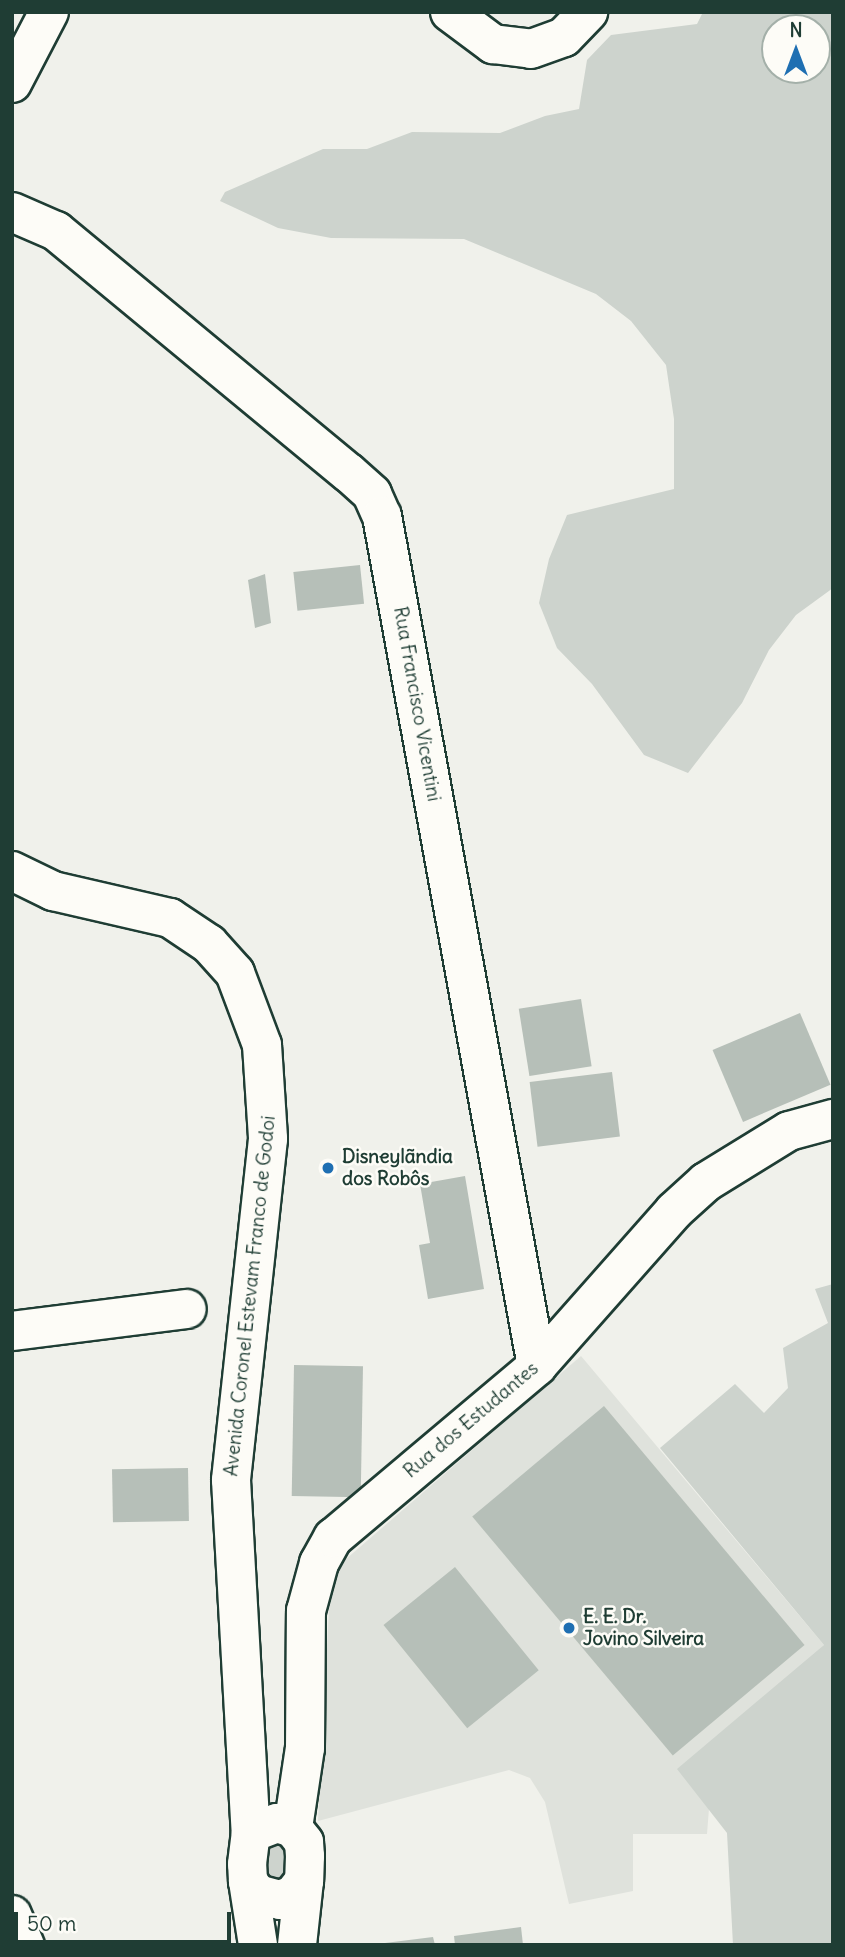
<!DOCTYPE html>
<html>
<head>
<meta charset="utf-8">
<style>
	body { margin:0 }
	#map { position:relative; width:845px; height:1957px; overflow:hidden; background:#f0f1eb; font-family:Delius,sans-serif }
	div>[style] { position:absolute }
	.built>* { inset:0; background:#dfe2dc }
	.green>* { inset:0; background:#cdd3cd }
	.building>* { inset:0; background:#b6bfb8; transform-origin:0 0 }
	.roads { filter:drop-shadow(2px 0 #1f3d34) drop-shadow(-2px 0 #1f3d34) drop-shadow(0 2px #1f3d34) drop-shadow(0 -2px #1f3d34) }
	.minor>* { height:38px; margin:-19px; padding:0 19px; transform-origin:19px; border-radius:19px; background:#fdfcf7 }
	.dots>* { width:19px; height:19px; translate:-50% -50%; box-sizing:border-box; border:4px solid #fdfcf7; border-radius:50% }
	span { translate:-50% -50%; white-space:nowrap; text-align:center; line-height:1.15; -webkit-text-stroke:5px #fdfcf7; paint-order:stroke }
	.street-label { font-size:19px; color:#1f3d34 }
	.poi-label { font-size:19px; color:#1f3d34; font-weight:700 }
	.left { translate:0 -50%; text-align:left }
	.frame { position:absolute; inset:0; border:14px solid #1f3d34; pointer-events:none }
	.north { position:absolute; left:761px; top:14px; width:70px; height:70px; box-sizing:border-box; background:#fdfcf7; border:2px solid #a4b0a9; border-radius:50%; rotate:0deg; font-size:19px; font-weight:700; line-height:28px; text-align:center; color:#1f3d34 }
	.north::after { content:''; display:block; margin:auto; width:24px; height:32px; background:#1f6fb2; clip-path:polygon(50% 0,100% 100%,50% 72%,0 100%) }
	.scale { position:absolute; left:14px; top:1912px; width:217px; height:32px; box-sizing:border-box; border:4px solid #1f3d34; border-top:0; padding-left:9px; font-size:21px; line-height:24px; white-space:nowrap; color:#1f3d34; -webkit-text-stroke:5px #fdfcf7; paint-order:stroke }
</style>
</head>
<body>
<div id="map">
	<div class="built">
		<i style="clip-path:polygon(581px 1356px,824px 1645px,712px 1771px,707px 1834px,633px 1834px,633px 1891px,569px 1904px,545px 1802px,530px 1778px,509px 1770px,318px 1821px,329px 1610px,338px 1566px)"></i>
	</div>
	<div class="green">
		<i style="clip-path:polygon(evenodd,703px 12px,833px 12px,833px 588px,796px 615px,769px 650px,742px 703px,688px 773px,644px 755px,592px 684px,557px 648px,539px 603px,549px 559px,567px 515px,674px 489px,674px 419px,666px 365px,631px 321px,596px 294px,464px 239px,331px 238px,278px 228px,220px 201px,225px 192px,323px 149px,367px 149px,412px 132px,500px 133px,545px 116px,579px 109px,587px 60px,611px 35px,697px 24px,703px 12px,775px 28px,817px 28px,817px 70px,775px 70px,775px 28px)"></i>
		<i style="clip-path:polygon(833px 1284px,833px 1945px,733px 1945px,727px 1833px,677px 1769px,824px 1645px,660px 1448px,735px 1384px,764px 1413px,788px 1388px,783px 1348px,828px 1323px,815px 1289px)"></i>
		<i style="clip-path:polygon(283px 1841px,298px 1867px,278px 1882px,265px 1877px,264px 1847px)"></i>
	</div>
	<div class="building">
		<i style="left:360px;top:565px;width:39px;height:67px;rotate:84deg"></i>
		<i style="clip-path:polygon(265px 574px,271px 623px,255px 628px,248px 580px)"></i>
		<i style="left:581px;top:999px;width:68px;height:63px;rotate:81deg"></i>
		<i style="left:800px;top:1013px;width:78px;height:95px;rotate:67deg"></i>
		<i style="left:612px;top:1072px;width:65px;height:83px;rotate:83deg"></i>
		<i style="clip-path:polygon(465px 1176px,484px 1289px,428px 1299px,419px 1245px,430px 1243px,420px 1184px)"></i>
		<i style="left:294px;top:1365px;width:69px;height:131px;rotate:1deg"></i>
		<i style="left:604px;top:1406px;width:312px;height:172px;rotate:50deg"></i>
		<i style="left:188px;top:1468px;width:53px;height:76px;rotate:89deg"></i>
		<i style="left:455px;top:1567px;width:133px;height:92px;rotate:51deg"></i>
		<i style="clip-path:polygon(521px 1927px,523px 1945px,455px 1945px,454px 1936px)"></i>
		<i style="clip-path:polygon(433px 1937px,435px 1945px,385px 1945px,385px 1943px)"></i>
	</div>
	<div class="roads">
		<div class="minor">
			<i style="left:450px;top:12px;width:54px;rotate:36.7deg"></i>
			<i style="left:493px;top:44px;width:38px;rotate:7deg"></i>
			<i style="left:531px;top:49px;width:35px;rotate:-20deg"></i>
			<i style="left:564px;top:37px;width:35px;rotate:-46deg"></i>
			<i style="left:12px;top:83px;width:80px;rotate:-62.5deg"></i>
			<i style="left:12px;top:212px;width:48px;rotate:23.4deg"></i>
			<i style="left:56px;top:231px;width:380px;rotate:39.6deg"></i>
			<i style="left:349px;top:473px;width:31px;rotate:42deg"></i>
			<i style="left:372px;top:494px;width:24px;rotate:66deg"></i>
			<i style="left:382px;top:516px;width:864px;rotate:79.67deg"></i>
			<i style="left:12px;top:871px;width:46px;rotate:26deg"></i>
			<i style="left:53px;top:891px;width:120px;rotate:13deg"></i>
			<i style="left:170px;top:918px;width:47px;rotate:33.7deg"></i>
			<i style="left:209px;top:944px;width:39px;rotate:48deg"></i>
			<i style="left:235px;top:973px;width:77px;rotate:69.4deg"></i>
			<i style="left:262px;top:1045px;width:94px;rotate:86.3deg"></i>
			<i style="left:268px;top:1139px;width:343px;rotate:96.2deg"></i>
			<i style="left:231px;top:1480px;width:354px;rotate:86.8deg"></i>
			<i style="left:12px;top:1331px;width:176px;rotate:-7.2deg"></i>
			<i style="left:277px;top:1823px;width:17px;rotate:17deg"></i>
			<i style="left:293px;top:1828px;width:18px;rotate:52deg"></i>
			<i style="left:304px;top:1842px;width:14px;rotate:86deg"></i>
			<i style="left:305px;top:1856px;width:25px;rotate:92deg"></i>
			<i style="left:304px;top:1881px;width:18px;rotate:128deg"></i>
			<i style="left:293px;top:1895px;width:14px;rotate:159deg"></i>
			<i style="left:280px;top:1900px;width:24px;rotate:-165deg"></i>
			<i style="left:257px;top:1894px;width:16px;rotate:-125deg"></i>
			<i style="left:248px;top:1881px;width:17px;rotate:-93deg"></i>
			<i style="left:247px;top:1864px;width:31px;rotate:-83deg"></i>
			<i style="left:251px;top:1833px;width:28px;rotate:-21deg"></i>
			<i style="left:293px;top:1828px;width:81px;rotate:-81.5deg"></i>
			<i style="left:305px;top:1748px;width:137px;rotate:-89.6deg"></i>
			<i style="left:306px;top:1611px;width:50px;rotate:-74.8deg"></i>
			<i style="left:319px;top:1563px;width:29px;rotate:-61deg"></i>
			<i style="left:333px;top:1538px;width:267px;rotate:-40.1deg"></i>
			<i style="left:537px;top:1366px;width:207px;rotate:-48.5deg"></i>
			<i style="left:674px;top:1211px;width:43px;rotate:-42.2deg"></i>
			<i style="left:706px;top:1182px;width:97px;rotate:-31.6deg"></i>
			<i style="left:789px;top:1131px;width:46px;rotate:-15.3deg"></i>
			<i style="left:248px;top:1881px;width:65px;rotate:81.1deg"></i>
			<i style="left:12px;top:1915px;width:33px;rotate:67deg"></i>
			<i style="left:297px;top:1945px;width:64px;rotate:-83.8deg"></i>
		</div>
	</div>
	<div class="dots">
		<i style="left:328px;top:1168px;background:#1f6fb2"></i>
		<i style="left:569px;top:1628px;background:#1f6fb2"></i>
	</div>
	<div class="street-label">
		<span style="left:417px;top:704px;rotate:80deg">Rua Francisco Vicentini</span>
		<span style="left:250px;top:1296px;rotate:-84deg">Avenida Coronel Estevam Franco de Godoi</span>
		<span style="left:471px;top:1420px;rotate:-40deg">Rua dos Estudantes</span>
	</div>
	<div class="poi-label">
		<span class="left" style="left:342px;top:1168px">Disneylãndia<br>dos Robôs</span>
		<span class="left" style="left:583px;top:1628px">E. E. Dr.<br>Jovino Silveira</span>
	</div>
	<div class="frame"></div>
	<div class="north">N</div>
	<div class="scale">50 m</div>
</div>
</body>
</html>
